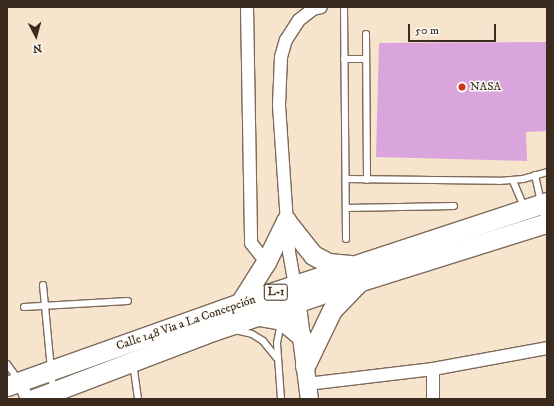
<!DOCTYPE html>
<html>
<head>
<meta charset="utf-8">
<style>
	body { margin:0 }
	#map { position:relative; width:554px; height:406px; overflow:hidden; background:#f6e4cc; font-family:"IM FELL DW Pica",serif }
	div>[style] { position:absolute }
	.building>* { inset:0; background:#d9a5dc }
	.roads { filter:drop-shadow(1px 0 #7c6b5b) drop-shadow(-1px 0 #7c6b5b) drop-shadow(0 1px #7c6b5b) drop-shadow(0 -1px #7c6b5b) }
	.lane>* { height:6px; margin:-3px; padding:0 3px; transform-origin:3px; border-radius:3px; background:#fff }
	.street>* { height:12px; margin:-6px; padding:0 6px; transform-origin:6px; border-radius:6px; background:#fff }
	.secondary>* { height:17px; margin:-8.5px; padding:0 8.5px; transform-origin:8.5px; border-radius:8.5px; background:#fff }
	.primary>* { height:19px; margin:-9.5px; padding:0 9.5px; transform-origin:9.5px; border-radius:9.5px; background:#fff }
	.dots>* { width:11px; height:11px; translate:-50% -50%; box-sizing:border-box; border:2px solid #fdfcf7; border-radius:50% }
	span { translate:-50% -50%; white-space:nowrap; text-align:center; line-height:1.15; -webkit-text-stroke:3px #fdfcf7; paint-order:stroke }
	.shield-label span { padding:1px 3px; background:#fdfcf7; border:1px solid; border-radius:3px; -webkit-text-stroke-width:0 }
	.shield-label { font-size:11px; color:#3b2a1e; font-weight:700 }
	.poi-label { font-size:12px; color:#3b2a1e }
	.left { translate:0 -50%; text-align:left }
	.street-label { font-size:12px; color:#3b2a1e }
	.frame { position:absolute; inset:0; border:8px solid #3b2a1e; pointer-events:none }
	.north { position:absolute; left:16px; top:16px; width:40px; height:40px; -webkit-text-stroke:3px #fdfcf7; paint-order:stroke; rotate:174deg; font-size:11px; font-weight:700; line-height:16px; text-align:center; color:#3b2a1e }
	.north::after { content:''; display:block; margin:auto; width:14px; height:18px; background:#3b2a1e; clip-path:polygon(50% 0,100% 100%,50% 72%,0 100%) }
	.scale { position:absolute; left:408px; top:24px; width:88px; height:18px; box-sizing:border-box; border:2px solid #3b2a1e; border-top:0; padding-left:5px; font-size:12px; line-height:14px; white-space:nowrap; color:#3b2a1e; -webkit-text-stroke:3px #fdfcf7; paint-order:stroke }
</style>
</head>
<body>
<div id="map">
	<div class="building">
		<i style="clip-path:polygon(547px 42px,547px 131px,526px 132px,527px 161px,376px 157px,379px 43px)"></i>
	</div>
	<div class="roads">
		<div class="lane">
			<i style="left:344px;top:7px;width:232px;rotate:89.5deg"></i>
			<i style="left:366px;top:34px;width:146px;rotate:89.6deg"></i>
			<i style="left:344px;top:59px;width:22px"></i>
			<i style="left:535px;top:175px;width:47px;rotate:77.7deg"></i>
			<i style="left:346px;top:179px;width:153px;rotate:0.7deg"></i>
			<i style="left:499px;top:181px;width:24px;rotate:-5deg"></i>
			<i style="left:523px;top:179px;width:25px;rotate:-16deg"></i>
			<i style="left:513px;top:181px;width:28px;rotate:67deg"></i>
			<i style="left:346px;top:208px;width:108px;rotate:-1.1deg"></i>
			<i style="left:43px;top:285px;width:105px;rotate:84.6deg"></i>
			<i style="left:24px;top:307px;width:104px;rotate:-3.3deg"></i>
			<i style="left:235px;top:330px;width:17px;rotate:13deg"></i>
			<i style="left:252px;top:334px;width:13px;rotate:32deg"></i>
			<i style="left:263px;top:341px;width:21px;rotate:51deg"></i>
			<i style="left:133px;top:363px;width:36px;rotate:82deg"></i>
			<i style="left:7px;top:364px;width:19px;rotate:54deg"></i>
			<i style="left:281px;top:399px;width:56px;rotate:-94.1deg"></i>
			<i style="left:277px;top:343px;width:21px;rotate:-79deg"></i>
		</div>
		<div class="street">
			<i style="left:247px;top:7px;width:236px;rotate:89deg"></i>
			<i style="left:251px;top:243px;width:24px;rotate:52deg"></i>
			<i style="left:295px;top:286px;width:35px;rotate:-100deg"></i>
			<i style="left:289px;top:252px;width:147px;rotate:-93.9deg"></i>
			<i style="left:279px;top:105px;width:48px;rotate:-87.6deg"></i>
			<i style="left:281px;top:57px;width:18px;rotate:-74deg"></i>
			<i style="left:286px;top:40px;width:24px;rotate:-57deg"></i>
			<i style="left:299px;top:20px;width:18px;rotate:-38deg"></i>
			<i style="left:313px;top:9px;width:8px;rotate:-14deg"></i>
			<i style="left:433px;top:369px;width:30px;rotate:90deg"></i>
			<i style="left:20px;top:381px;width:19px;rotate:69deg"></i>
			<i style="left:307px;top:384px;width:127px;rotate:-6.8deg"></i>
			<i style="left:433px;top:369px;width:116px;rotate:-10.4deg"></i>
		</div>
		<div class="secondary">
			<i style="left:295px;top:290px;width:110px;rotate:82.7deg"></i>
		</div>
		<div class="primary">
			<i style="left:240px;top:303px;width:49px;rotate:-57.6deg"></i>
			<i style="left:266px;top:262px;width:46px;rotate:-64deg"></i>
			<i style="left:286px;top:221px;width:43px;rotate:51.5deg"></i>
			<i style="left:313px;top:255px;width:17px;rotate:28deg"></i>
			<i style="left:328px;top:263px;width:22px;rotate:5deg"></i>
			<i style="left:259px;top:316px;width:23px;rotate:10deg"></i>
			<i style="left:282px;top:320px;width:25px;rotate:40deg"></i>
			<i style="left:305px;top:366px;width:62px;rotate:-64.3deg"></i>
			<i style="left:332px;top:310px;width:39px;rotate:-46deg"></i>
			<i style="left:7px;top:386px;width:247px;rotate:-19.6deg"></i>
			<i style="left:240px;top:303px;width:323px;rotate:-18.2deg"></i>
			<i style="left:34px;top:399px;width:191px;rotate:-20.8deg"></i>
			<i style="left:213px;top:331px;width:133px;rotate:-18.8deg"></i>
			<i style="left:339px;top:288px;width:218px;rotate:-17.4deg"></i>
		</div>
	</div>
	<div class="dots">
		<i style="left:462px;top:87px;background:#c8321e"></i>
	</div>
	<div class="shield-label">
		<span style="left:276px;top:292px">L-1</span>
	</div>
	<div class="poi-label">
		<span class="left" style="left:470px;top:87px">NASA</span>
	</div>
	<div class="street-label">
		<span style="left:186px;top:323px;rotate:-19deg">Calle 148 Via a La Concepción</span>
	</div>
	<div class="frame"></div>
	<div class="north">N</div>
	<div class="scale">50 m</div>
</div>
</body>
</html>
